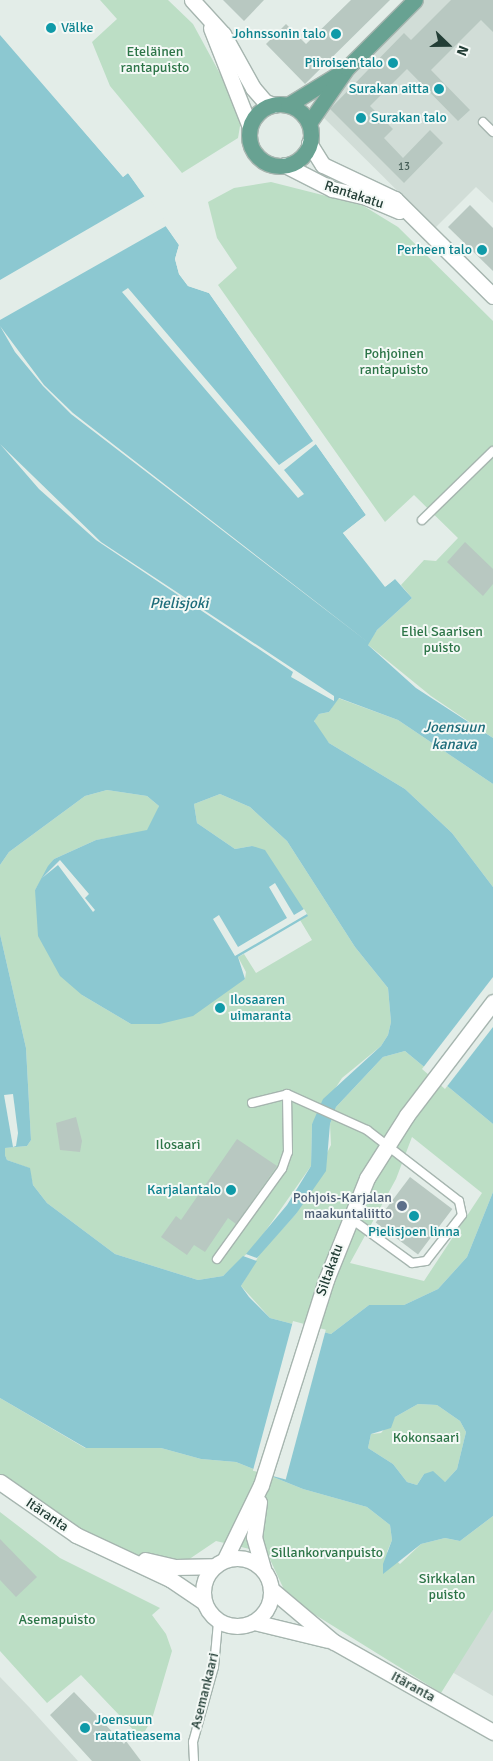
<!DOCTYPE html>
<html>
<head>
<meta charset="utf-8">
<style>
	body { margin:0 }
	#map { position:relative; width:493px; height:1761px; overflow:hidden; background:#e3ede8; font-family:Signika,sans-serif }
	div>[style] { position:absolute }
	.built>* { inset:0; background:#d1ddd7 }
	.green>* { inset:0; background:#bcdec5 }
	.water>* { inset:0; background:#8cc8d1 }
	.pier>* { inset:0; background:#e3ede8; transform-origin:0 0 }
	.building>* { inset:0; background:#b8c8c1; transform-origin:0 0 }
	.roads { filter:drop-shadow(1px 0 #a6b5af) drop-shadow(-1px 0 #a6b5af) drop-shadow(0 1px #a6b5af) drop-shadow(0 -1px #a6b5af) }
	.service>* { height:8px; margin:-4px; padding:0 4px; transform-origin:4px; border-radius:4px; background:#fff }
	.tertiary>* { height:15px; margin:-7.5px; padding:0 7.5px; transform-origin:7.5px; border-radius:7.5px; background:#fff }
	.tertiary>.ring { margin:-7.5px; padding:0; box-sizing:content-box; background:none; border:15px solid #fff; border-radius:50% }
	.secondary>* { height:15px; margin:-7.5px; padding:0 7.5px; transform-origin:7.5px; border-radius:7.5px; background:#fff }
	.primary>* { height:15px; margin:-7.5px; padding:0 7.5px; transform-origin:7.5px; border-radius:7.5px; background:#68a292 }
	.primary>.ring { margin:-7.5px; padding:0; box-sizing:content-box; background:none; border:15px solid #68a292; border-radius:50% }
	.dots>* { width:14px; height:14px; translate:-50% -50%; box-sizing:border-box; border:2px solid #f4f9f6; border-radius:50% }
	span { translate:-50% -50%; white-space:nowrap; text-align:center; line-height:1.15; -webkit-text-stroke:4px #f4f9f6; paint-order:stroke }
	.number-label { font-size:11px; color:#486059 }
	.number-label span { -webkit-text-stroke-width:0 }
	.culture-label { font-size:14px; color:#0d838f }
	.left { translate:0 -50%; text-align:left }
	.right { translate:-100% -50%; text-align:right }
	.park-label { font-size:14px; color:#2d7548 }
	.street-label { font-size:14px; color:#233e36 }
	.service-label { font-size:14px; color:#4e5e75 }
	.water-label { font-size:15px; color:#1d6c7a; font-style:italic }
	.north { position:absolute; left:423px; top:20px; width:50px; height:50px; -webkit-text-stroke:4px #f4f9f6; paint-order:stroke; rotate:112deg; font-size:14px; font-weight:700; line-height:20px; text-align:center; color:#233e36 }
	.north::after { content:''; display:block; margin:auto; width:18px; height:22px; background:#233e36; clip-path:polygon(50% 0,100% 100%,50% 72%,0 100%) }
</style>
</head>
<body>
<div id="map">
	<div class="built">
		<i style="clip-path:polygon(417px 0,493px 0,493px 203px,476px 187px,435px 228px,312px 106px)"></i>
		<i style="clip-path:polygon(493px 1610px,493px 1696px,452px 1672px)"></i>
		<i style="clip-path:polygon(0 1677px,29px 1707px,78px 1761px,0 1761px)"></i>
	</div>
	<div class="green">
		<i style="clip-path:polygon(100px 0,168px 0,193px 24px,237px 105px,241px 120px,238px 138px,182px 173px,110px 86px,92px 42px,117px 19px)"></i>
		<i style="clip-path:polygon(271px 182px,362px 205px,398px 227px,493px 321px,493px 738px,431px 696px,367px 644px,377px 630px,412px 598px,401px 585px,424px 560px,436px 561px,458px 538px,414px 495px,385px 522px,218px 285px,237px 268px,217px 238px,208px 202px,234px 188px)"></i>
		<i style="clip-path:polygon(338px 698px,398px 720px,493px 784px,493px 887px,452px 833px,405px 789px,329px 743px,317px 729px,314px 720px,319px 714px,329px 712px)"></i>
		<i style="clip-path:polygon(107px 790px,147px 796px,159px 806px,155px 819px,147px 831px,96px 840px,54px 859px,35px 890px,82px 995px,131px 1024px,160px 1024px,245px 979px,246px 972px,238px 957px,244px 954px,256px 973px,312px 940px,300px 920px,307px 916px,252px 846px,235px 849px,197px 823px,194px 804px,220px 794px,250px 807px,287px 841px,355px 947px,388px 988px,391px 1022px,388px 1035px,381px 1046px,342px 1078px,312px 1124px,311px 1166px,255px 1246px,223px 1276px,198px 1280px,115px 1254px,47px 1203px,33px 1185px,29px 1168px,7px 1160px,5px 1155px,5px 1148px,27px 1146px,31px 1140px,26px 1048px,0 934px,0 865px,9px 852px,85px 796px)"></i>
		<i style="clip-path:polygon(evenodd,405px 1051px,493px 1124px,493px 1192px,467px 1257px,438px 1289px,404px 1305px,369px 1305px,331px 1334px,270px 1318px,241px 1286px,261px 1252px,296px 1214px,331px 1145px,330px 1124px,336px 1107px,383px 1057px,405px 1051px,412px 1137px,482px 1193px,424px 1281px,350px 1263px,396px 1179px,412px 1137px)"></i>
		<i style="clip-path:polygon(0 1398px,85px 1448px,161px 1448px,201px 1459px,236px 1462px,303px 1489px,367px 1507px,390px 1525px,392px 1540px,387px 1552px,400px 1564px,421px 1544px,445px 1538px,460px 1541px,493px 1516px,493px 1610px,441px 1693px,288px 1598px,267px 1553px,216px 1541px,182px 1564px,124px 1552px,78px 1530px,0 1476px)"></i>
		<i style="clip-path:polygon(418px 1404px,437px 1405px,460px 1421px,466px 1432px,457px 1469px,445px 1482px,424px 1474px,417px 1485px,407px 1482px,393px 1464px,368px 1448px,371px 1434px,381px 1433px,395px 1417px)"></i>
		<i style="clip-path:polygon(0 1512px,60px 1558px,160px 1608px,152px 1615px,166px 1634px,172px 1651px,152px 1719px,141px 1738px,81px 1675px,47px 1703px,0 1651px)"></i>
	</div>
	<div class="water">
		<i style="clip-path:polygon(0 35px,123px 177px,128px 173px,179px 245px,175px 259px,179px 274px,188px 286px,209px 293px,366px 515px,343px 533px,386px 586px,395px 579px,412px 598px,377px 630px,368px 645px,416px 688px,493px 738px,493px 784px,398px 720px,339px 698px,329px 712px,319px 714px,314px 721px,329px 743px,405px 789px,452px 833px,493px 887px,493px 1124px,405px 1051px,383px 1057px,336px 1107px,330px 1124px,326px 1171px,296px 1214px,257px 1258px,246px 1254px,287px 1205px,311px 1166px,312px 1124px,323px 1099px,381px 1046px,388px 1035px,391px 1022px,388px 988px,355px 947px,287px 841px,250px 807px,220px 794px,194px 804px,197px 823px,235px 849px,252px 846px,265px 850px,308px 916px,238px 957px,245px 979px,193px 1016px,160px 1024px,131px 1024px,82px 995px,60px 976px,38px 936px,35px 890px,48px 866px,54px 859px,96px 840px,147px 830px,159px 806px,147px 796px,107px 790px,85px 796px,9px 852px,0 865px)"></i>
		<i style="clip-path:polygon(evenodd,0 934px,26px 1048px,31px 1140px,27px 1146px,5px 1148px,5px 1155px,7px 1160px,30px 1168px,33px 1185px,47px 1203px,115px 1254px,198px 1280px,223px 1276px,243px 1256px,257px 1261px,241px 1286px,249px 1297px,270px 1318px,331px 1334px,369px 1305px,404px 1305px,438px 1289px,467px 1257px,493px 1192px,493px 1516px,460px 1541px,445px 1538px,421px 1544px,383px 1574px,383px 1564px,392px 1540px,390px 1525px,367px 1507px,303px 1489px,236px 1462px,201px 1459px,161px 1448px,86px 1448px,0 1398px,0 934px,418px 1404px,437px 1405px,460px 1421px,466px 1432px,457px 1469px,445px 1482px,433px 1471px,424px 1474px,417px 1485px,407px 1482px,393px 1464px,368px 1448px,371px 1434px,391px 1428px,395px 1417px,418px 1404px)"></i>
	</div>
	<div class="pier">
		<i style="clip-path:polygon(0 33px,123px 173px,130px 171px,160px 214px,181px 245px,177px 259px,180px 273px,189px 284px,210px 291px,368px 516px,346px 533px,386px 583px,395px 579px,385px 587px,343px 533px,366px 515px,316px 444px,284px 470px,304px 494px,298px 498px,122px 292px,128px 288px,279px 465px,313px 441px,209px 293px,188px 286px,179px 274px,175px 259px,179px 245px,166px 226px,0 320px,0 280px,145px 196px,128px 173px,123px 177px)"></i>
		<i style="clip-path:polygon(0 326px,44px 385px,73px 413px,369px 643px,71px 414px,43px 386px,15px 352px)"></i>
		<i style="clip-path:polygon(0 444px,101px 542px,334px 696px,334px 701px,291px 677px,293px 672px,96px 540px,39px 489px)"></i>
		<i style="clip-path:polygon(60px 860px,89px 894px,85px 898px,95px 910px,93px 912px,58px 865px,42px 878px)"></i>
		<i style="clip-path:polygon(275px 883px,294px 915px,304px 909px,307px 914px,235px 956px,213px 919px,219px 915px,238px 947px,287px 918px,269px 887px)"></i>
		<i style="clip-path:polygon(493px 977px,493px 1027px,445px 1089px,422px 1069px)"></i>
		<i style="clip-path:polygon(13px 1094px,18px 1133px,16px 1146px,13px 1147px,4px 1095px)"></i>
		<i style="left:293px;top:1321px;width:34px;height:155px;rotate:15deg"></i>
	</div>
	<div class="building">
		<i style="clip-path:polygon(223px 0,264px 0,244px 21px)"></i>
		<i style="clip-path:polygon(351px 0,390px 0,305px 84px,266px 44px,286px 24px,306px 44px)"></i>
		<i style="clip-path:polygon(451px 0,493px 0,493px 32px,481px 20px,431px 70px,470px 110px,458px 121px,407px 69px,370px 106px,393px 129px,384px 138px,403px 158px,430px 130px,443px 143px,404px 183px,330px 109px,404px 33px,411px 40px)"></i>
		<i style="clip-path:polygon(470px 205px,493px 228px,493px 271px,448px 227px)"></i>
		<i style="clip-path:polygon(465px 542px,493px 569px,493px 584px,483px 596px,447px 562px)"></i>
		<i style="clip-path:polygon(76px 1117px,82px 1141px,80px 1152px,60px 1150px,56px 1123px)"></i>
		<i style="clip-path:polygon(237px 1139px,277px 1166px,236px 1224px,228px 1218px,205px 1252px,194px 1245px,187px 1255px,161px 1237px,176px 1216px,181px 1220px)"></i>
		<i style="left:410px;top:1177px;width:53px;height:57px;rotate:37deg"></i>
		<i style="clip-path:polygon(0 1539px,37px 1577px,16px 1597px,0 1580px)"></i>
		<i style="clip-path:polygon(74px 1692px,124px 1744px,126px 1741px,141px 1761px,92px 1761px,50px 1715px)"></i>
	</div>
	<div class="roads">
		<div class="service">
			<i style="left:483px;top:122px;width:14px;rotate:45deg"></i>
			<i style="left:422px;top:520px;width:99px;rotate:-44.2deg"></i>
			<i style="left:252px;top:1103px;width:36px;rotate:-14deg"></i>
			<i style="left:287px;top:1094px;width:88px;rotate:24.2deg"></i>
			<i style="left:367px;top:1130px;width:116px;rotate:37.7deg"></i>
			<i style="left:459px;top:1201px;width:14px;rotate:78deg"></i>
			<i style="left:462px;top:1215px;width:58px;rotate:128deg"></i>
			<i style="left:426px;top:1261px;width:14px;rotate:172deg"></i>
			<i style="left:412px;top:1263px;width:77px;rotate:-144deg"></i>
			<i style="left:217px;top:1259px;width:111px;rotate:-54.2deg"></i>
			<i style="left:282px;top:1169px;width:18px;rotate:-71deg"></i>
			<i style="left:288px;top:1152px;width:58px;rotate:-91deg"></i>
			<i style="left:194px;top:1761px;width:19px;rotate:-93deg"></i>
			<i style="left:193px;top:1742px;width:78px;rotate:-74.4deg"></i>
			<i style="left:214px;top:1667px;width:45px;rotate:-84.9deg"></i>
		</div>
		<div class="tertiary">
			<i style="left:192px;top:0;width:46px;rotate:47.6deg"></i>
			<i style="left:223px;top:34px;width:62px;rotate:60.9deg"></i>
			<i style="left:253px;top:88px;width:18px;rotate:49deg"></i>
			<i style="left:265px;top:102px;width:9px;rotate:18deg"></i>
			<i style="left:211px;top:28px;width:106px;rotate:68.5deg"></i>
			<i style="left:0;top:1482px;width:93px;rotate:34.9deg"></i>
			<i style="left:76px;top:1535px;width:104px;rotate:25.1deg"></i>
			<i style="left:170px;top:1579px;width:41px;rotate:34.1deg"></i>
			<i style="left:259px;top:1502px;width:35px;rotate:98deg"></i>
			<i style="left:254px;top:1537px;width:33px;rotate:74deg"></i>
			<i class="ring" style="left:203px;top:1558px;width:53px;height:53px"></i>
			<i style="left:225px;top:1559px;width:82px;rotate:-64.1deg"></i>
			<i style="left:261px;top:1485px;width:215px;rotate:-72.4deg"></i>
			<i style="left:326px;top:1280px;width:110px;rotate:-68.1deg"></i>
			<i style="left:367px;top:1178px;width:75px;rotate:-57.6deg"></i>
			<i style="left:407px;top:1115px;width:142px;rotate:-52.7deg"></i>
			<i style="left:145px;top:1560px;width:31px;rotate:13deg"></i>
			<i style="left:175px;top:1567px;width:39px;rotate:-1deg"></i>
			<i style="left:271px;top:1589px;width:82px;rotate:40.1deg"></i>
			<i style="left:334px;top:1642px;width:183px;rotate:29.5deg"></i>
			<i style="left:254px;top:1622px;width:76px;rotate:13.7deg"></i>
		</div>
		<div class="secondary">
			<i style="left:309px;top:143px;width:26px;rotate:58deg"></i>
			<i style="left:323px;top:165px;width:80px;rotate:25.3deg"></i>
			<i style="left:395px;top:199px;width:138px;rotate:44.7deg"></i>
			<i style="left:285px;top:165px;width:53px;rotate:27.1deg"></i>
			<i style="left:332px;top:189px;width:35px;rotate:13deg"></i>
			<i style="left:366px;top:197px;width:36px;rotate:23deg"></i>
		</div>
		<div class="primary">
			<i class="ring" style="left:249px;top:104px;width:47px;height:47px"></i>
			<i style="left:288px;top:105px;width:57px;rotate:-31.5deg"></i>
			<i style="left:309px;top:123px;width:67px;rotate:-55.4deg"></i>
			<i style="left:347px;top:68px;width:96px;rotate:-45deg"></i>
		</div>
	</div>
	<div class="dots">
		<i style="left:51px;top:28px;background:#0f9aa8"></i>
		<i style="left:336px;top:34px;background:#0f9aa8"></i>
		<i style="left:393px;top:63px;background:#0f9aa8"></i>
		<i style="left:439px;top:89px;background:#0f9aa8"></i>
		<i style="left:361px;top:118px;background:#0f9aa8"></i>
		<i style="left:482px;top:250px;background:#0f9aa8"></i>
		<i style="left:220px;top:1008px;background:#0f9aa8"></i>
		<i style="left:231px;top:1190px;background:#0f9aa8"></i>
		<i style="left:402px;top:1206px;background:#5c6f8a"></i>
		<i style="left:414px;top:1216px;background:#0f9aa8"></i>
		<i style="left:85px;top:1728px;background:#0f9aa8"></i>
	</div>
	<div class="number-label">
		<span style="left:404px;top:167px">13</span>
	</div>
	<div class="culture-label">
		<span class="left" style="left:61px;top:28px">Välke</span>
		<span class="right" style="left:326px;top:34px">Johnssonin talo</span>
		<span class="right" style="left:383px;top:63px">Piiroisen talo</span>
		<span class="right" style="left:429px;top:89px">Surakan aitta</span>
		<span class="left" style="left:371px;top:118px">Surakan talo</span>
		<span class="right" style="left:472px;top:250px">Perheen talo</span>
		<span class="left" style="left:230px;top:1008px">Ilosaaren<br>uimaranta</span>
		<span class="right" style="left:221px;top:1190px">Karjalantalo</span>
		<span style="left:414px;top:1232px">Pielisjoen linna</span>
		<span class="left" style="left:95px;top:1728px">Joensuun<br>rautatieasema</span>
	</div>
	<div class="park-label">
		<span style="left:155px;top:60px">Eteläinen<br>rantapuisto</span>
		<span style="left:394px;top:362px">Pohjoinen<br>rantapuisto</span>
		<span style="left:442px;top:640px">Eliel Saarisen<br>puisto</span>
		<span style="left:178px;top:1145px">Ilosaari</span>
		<span style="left:426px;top:1438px">Kokonsaari</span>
		<span style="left:327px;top:1553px">Sillankorvanpuisto</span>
		<span style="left:447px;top:1587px">Sirkkalan<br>puisto</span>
		<span style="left:57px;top:1620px">Asemapuisto</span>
	</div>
	<div class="street-label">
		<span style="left:354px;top:195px;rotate:18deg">Rantakatu</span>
		<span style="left:330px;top:1270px;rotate:-70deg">Siltakatu</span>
		<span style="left:47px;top:1515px;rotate:34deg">Itäranta</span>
		<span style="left:413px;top:1687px;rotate:29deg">Itäranta</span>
		<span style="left:205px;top:1691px;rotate:-76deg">Asemankaari</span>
	</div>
	<div class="service-label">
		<span class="right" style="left:392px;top:1206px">Pohjois-Karjalan<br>maakuntaliitto</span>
	</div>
	<div class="water-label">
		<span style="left:179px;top:604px">Pielisjoki</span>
		<span style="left:454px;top:736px">Joensuun<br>kanava</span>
	</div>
	<div class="north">N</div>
</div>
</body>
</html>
